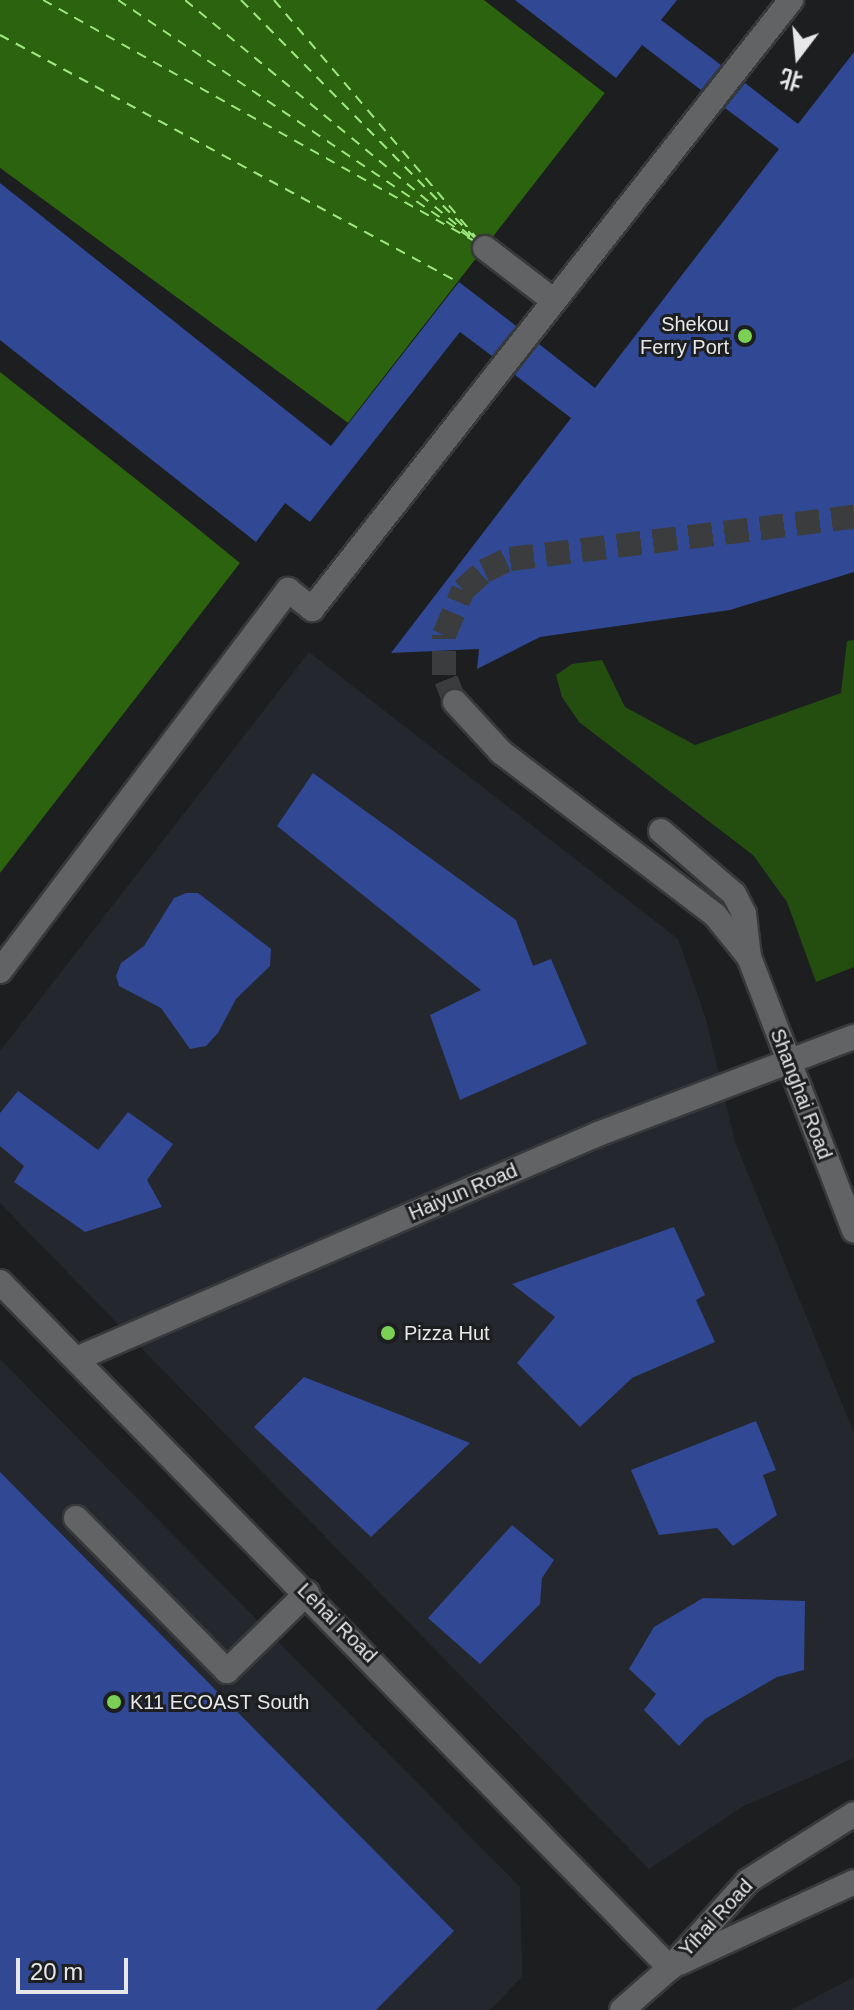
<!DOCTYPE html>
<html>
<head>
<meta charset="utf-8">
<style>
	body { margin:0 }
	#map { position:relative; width:854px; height:2010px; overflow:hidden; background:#1d1e20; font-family:Helvetica,"Noto Sans SC",sans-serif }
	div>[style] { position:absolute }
	.built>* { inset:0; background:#24272e }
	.green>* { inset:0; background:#244e0f }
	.water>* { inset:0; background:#2c630e }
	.pier>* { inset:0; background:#1d1e20 }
	.ferry>* { height:2px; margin-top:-1px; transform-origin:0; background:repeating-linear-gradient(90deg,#9de87f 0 10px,transparent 0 18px) }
	.building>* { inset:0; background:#314894 }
	.minor-tunnel>* { height:24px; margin-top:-12px; transform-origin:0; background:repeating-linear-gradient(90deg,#3b3c3e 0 24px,transparent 0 36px) }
	.roads { filter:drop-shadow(2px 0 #38393b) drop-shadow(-2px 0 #38393b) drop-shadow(0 2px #38393b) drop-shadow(0 -2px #38393b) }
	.minor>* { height:24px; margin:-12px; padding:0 12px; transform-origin:12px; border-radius:12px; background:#626365 }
	.dots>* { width:22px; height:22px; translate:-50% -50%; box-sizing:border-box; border:4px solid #1d1e20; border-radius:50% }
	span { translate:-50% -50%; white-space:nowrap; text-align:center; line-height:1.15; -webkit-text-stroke:6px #1d1e20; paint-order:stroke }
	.poi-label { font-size:20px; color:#e7e7e9 }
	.right { translate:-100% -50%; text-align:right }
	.left { translate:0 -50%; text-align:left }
	.street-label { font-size:20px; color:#e7e7e9 }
	.north { position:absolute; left:758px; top:16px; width:80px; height:80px; -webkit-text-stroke:6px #1d1e20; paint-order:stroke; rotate:196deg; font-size:22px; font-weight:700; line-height:32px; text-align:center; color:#e7e7e9 }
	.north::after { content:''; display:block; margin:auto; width:28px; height:36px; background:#e7e7e9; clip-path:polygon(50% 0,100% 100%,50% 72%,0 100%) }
	.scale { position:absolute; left:16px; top:1958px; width:112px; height:36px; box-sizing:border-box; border:4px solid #e7e7e9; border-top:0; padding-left:10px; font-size:24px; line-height:28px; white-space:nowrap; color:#e7e7e9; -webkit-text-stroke:6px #1d1e20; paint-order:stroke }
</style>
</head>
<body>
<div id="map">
	<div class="built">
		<i style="clip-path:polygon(309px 652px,678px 939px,706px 1019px,735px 1142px,854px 1433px,854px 1758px,742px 1807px,649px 1869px,0 1203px,0 1051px)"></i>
		<i style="clip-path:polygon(0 1359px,520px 1887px,522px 1977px,490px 2010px,0 2010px)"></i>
		<i style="clip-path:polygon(854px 1977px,854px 2010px,791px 2010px)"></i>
	</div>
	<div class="green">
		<i style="clip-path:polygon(854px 640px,854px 967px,816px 982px,787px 902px,753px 855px,579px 722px,562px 697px,556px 675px,572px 664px,602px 660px,625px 707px,695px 745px,841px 693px,847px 641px)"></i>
	</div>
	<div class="water">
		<i style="clip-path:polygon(0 0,484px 0,605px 93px,348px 423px,0 168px)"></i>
		<i style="clip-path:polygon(0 372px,241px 562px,0 873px)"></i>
	</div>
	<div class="pier">
		<i style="clip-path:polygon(484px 0,609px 94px,347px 427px,0 173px,0 168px,348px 423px,605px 93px)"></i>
		<i style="clip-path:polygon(0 368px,245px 562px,0 877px,240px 563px)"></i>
	</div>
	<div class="ferry">
		<i style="left:43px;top:0;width:497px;rotate:29.2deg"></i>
		<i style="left:118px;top:0;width:426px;rotate:34deg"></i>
		<i style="left:185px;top:0;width:380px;rotate:39.6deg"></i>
		<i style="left:241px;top:0;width:335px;rotate:45.5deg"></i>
		<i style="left:274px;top:0;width:316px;rotate:49.6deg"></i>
		<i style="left:0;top:35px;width:520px;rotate:28.34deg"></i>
	</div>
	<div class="building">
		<i style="clip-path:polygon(515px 0,677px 0,661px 20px,721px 65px,701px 90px,642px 45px,616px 78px)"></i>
		<i style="clip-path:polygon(854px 52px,854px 572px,730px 610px,540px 637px,477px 669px,479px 649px,391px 653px,571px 418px,515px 375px,539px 344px,595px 388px,779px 149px,725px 108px,745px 83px,798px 124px)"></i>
		<i style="clip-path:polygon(0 183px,331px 446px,459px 282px,516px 326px,492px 356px,460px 332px,310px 522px,285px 503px,256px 542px,0 340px)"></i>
		<i style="clip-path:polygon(313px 773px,516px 920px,533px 966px,551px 959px,587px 1044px,460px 1100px,430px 1015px,481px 990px,277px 826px)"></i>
		<i style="clip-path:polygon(186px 893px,198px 893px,271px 949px,270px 966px,236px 999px,218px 1033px,206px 1046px,190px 1049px,161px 1008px,119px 986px,116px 976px,121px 963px,144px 946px,174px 898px)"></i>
		<i style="clip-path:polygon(18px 1091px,98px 1150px,128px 1112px,173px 1144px,147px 1180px,162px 1207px,85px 1232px,14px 1182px,24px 1166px,0 1146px,0 1113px)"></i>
		<i style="clip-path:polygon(674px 1227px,705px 1295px,696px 1300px,715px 1342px,632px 1378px,580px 1427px,517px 1363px,555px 1317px,512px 1284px)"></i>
		<i style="clip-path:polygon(304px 1377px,398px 1414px,470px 1443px,371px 1537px,254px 1427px)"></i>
		<i style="clip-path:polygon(756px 1421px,776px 1470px,763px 1475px,777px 1515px,733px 1546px,717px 1528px,659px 1535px,631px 1470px)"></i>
		<i style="clip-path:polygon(0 1472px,454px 1931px,376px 2010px,0 2010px)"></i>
		<i style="clip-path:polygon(512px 1525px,554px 1560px,542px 1578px,540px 1604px,480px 1664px,428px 1618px)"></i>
		<i style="clip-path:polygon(703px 1598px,805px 1601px,804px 1670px,777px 1677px,705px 1719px,679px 1746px,644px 1710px,656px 1694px,629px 1669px,654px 1627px)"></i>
	</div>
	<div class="minor-tunnel">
		<i style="left:455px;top:702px;width:29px;rotate:-112deg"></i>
		<i style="left:444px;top:675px;width:40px;rotate:-90deg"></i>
		<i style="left:444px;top:635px;width:49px;rotate:-67.1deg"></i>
		<i style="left:463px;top:590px;width:28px;rotate:-42deg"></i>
		<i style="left:484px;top:571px;width:29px;rotate:-25deg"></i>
		<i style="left:510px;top:559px;width:347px;rotate:-7deg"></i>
	</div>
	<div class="roads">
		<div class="minor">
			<i style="left:485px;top:248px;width:87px;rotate:37.5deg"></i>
			<i style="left:455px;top:702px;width:68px;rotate:47.4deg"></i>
			<i style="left:501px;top:752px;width:269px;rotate:37.3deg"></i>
			<i style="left:715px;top:915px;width:54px;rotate:51deg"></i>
			<i style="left:749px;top:957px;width:293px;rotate:69deg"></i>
			<i style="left:661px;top:831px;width:96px;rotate:40.8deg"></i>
			<i style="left:734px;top:894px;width:22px;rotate:63deg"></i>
			<i style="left:744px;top:914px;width:43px;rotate:83.4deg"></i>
			<i style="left:0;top:971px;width:478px;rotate:-52.9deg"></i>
			<i style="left:288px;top:590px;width:31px;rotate:38deg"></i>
			<i style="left:312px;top:609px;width:775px;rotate:-51.81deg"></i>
			<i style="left:0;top:1282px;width:959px;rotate:45.68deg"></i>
			<i style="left:76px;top:1359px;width:568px;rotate:-23.32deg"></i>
			<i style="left:598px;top:1134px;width:274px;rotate:-20.8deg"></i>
			<i style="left:76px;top:1518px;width:215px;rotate:45.4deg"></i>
			<i style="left:227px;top:1671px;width:112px;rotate:-44.3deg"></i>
			<i style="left:679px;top:1963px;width:193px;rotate:-24.8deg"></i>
			<i style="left:622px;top:2010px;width:64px;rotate:-41.2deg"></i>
			<i style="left:670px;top:1968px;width:117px;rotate:-48.1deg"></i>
			<i style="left:748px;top:1881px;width:125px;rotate:-32.3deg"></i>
		</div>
	</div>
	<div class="dots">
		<i style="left:745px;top:336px;background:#7bd155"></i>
		<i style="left:388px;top:1333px;background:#7bd155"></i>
		<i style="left:114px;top:1702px;background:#7bd155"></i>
	</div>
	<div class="poi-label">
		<span class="right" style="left:729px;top:336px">Shekou<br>Ferry Port</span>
		<span class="left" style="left:404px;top:1333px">Pizza Hut</span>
		<span class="left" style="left:130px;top:1702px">K11 ECOAST South</span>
	</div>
	<div class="street-label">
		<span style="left:801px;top:1094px;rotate:69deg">Shanghai Road</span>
		<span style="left:463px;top:1192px;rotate:-23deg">Haiyun Road</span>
		<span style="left:337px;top:1623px;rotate:45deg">Lehai Road</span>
		<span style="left:716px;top:1918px;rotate:-47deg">Yihai Road</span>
	</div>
	<div class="north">北</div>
	<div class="scale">20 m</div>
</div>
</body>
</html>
